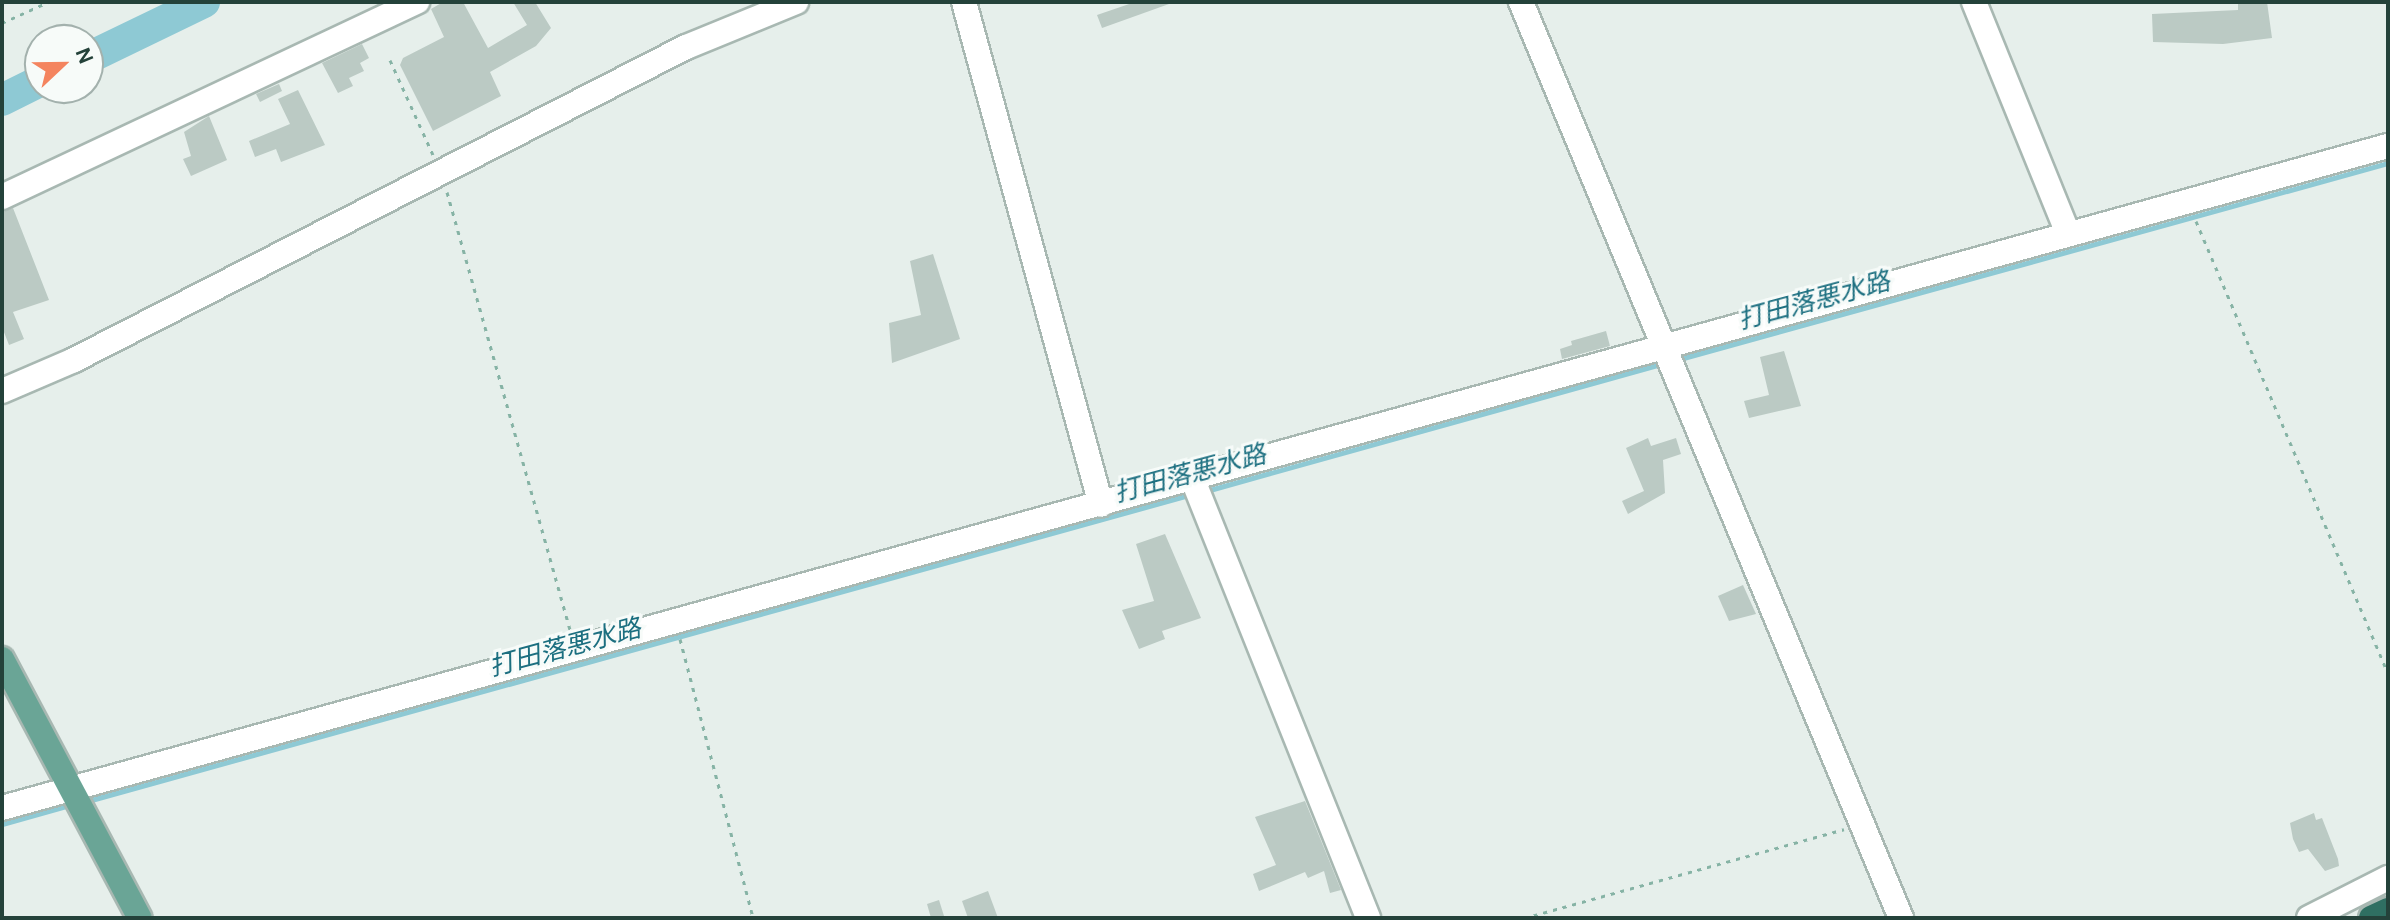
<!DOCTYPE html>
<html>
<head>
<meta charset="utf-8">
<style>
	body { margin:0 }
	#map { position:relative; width:2390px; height:920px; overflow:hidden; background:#e6efeb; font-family:Karla,"Noto Sans JP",sans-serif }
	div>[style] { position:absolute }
	.stream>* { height:5px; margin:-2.5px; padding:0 2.5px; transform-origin:2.5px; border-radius:2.5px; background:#8ec9d4 }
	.river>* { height:32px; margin:-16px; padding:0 16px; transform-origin:16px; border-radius:16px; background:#8ec9d4 }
	.building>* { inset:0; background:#bbcac4 }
	.path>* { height:3px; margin-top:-1.5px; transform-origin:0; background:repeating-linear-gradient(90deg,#86b3a5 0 4px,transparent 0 10px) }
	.roads { filter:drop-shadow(2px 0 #a8b8b2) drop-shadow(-2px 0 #a8b8b2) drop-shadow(0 2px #a8b8b2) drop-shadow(0 -2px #a8b8b2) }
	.minor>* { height:24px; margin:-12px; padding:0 12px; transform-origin:12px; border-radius:12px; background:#fff }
	.major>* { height:24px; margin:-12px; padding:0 12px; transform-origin:12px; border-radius:12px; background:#6aa596 }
	.highway>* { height:24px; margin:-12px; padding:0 12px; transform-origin:12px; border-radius:12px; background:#2f6f62 }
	span { translate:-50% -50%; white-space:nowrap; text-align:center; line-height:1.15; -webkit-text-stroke:6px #f7fbf9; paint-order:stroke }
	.water-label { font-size:26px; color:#1c6f80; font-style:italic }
	.frame { position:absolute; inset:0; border:4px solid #24423a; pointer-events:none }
	.north { position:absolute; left:24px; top:24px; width:80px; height:80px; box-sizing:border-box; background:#f7fbf9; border:2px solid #a3b1ad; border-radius:50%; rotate:68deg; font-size:22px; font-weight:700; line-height:32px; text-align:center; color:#24423a }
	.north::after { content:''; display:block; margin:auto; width:28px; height:36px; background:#f4845f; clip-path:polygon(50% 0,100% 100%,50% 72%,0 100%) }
</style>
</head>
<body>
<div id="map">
	<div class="stream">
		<i style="left:1676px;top:360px;width:739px;rotate:-15.47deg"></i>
		<i style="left:1206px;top:491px;width:473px;rotate:-15.6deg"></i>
		<i style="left:84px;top:802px;width:1150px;rotate:-15.53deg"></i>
		<i style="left:2px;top:824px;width:71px;rotate:-15.6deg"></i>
	</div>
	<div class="river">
		<i style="left:88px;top:58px;width:129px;rotate:-25.8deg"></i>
		<i style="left:2px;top:100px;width:42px;rotate:-26.6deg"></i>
	</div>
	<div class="building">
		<i style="clip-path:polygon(443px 2px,463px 2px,488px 48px,527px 25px,513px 2px,535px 2px,551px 28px,536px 46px,490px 72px,501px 96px,433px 131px,400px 65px,403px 58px,444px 37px,431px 9px)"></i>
		<i style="clip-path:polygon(1135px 2px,1169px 4px,1102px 28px,1097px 15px)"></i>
		<i style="clip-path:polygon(2238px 2px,2267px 2px,2272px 38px,2223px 44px,2153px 42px,2152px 14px,2238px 10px)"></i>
		<i style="clip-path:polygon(362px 44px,369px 58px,360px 63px,364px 71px,349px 78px,353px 86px,338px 93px,322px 63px)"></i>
		<i style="clip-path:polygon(279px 84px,282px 91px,260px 102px,256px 94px)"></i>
		<i style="clip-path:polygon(298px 90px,325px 145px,281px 162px,276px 149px,255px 157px,249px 141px,290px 124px,278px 99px)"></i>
		<i style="clip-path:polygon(209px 116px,227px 160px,191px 176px,183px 159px,191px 156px,184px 132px)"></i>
		<i style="clip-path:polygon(13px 208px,49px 300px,13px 312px,24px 339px,9px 345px,2px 327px,2px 212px)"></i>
		<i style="clip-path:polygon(933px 254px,960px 339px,892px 363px,889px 323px,921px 315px,910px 261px)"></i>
		<i style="clip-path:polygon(1606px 331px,1610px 346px,1562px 359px,1560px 349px,1572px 345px,1571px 341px)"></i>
		<i style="clip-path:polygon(1784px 351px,1801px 406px,1749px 418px,1744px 401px,1769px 395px,1760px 357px)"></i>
		<i style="clip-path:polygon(1648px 438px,1651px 446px,1676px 438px,1681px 454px,1663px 460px,1665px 493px,1628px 514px,1622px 501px,1644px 491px,1626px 448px)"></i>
		<i style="clip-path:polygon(1165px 534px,1201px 618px,1162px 631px,1165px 639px,1139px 649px,1122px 610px,1154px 601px,1136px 544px)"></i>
		<i style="clip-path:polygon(1743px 585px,1756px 614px,1729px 621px,1718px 596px)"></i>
		<i style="clip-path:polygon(1305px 801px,1341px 890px,1330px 893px,1324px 871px,1308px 878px,1305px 872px,1259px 891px,1253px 874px,1276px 865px,1255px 817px)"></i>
		<i style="clip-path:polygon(2314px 813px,2316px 820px,2322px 818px,2338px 859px,2339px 866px,2325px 871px,2308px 849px,2299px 852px,2293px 839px,2290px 823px)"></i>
		<i style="clip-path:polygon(988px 891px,998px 918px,968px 918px,962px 901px)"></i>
		<i style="clip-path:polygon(939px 900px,944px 916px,931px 918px,927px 904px)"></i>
	</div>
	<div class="path">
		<i style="left:2px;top:23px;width:51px;rotate:-24.5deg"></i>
		<i style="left:390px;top:60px;width:104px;rotate:65.6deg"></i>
		<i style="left:447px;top:192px;width:456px;rotate:74.3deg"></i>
		<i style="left:2196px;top:221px;width:491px;rotate:67deg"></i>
		<i style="left:680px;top:639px;width:288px;rotate:75.3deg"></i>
		<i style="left:1524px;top:918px;width:332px;rotate:-15.5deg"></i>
	</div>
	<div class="roads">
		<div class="minor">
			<i style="left:964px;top:2px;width:521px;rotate:74.76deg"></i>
			<i style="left:1521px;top:2px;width:992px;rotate:67.47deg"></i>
			<i style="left:1974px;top:2px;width:250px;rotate:67.9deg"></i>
			<i style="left:2px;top:197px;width:459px;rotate:-25.2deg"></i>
			<i style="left:2px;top:391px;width:78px;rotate:-23.3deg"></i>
			<i style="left:74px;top:360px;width:687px;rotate:-27.09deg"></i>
			<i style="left:686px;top:47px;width:119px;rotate:-22.2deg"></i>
			<i style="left:1193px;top:480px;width:472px;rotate:68.2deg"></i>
			<i style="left:2px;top:808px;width:2476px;rotate:-15.51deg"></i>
			<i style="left:2309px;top:918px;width:89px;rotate:-26.9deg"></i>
		</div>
		<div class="major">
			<i style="left:2px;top:659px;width:293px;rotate:62deg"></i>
		</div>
		<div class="highway">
			<i style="left:2371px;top:918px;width:19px;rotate:-25deg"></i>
		</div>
	</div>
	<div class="water-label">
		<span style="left:1814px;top:301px;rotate:-15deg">打田落悪水路</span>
		<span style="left:1190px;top:474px;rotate:-15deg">打田落悪水路</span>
		<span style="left:565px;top:648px;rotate:-15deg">打田落悪水路</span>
	</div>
	<div class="frame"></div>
	<div class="north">N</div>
</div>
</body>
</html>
